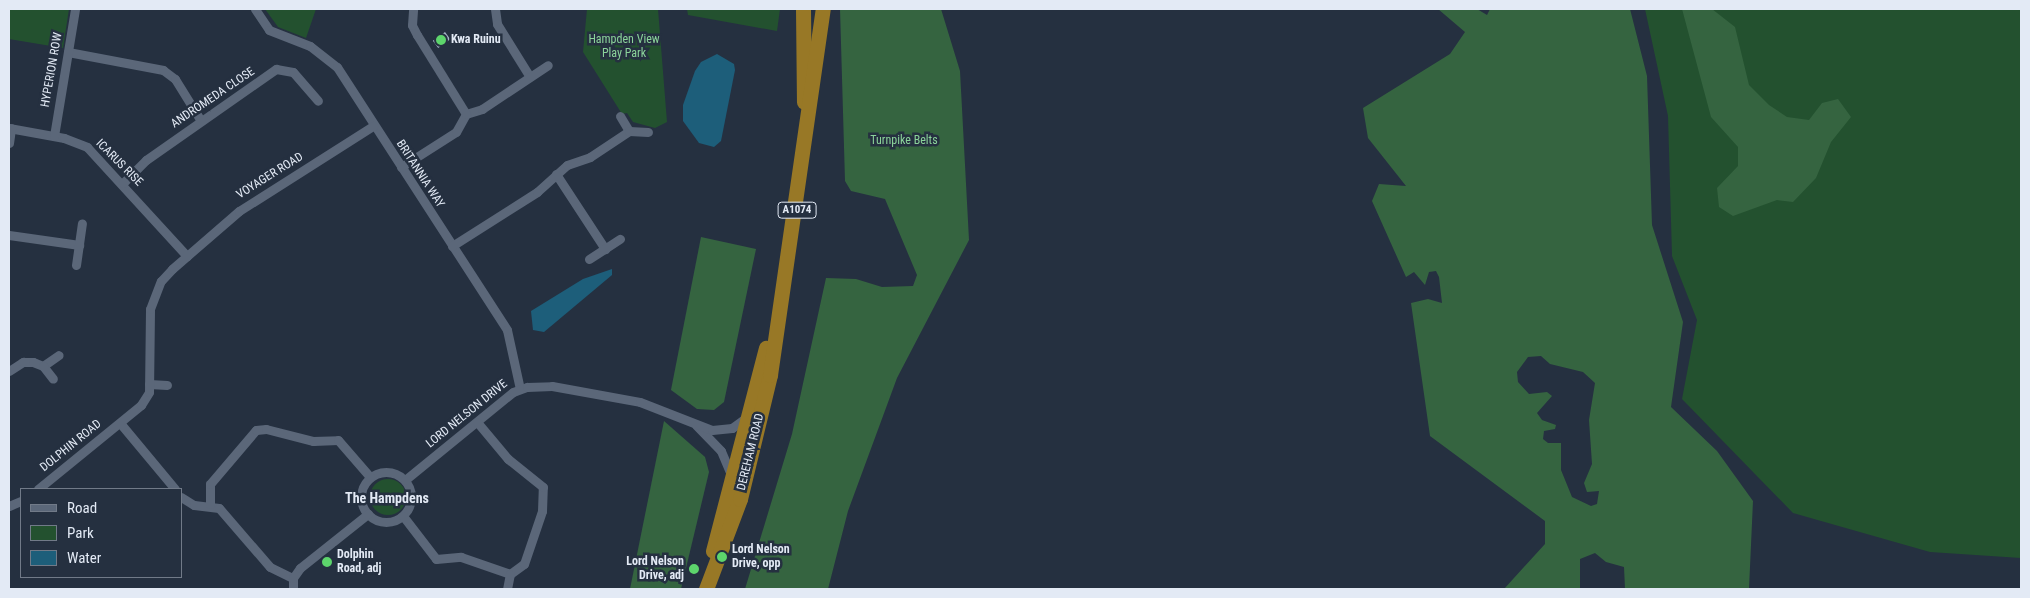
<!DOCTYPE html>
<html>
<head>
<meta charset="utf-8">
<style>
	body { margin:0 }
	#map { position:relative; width:2030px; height:598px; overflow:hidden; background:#253040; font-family:"Roboto Condensed",sans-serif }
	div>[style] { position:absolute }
	.green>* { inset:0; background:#23512f }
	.round { border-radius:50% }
	.forest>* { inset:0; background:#356440 }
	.water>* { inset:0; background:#1d5e7a }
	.building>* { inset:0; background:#a5b3c7; transform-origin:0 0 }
	.minor>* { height:9px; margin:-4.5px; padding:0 4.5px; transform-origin:4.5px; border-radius:4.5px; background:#5b6779 }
	.minor>.ring { margin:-4.5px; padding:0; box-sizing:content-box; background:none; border:9px solid #5b6779; border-radius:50% }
	.trunk>* { height:15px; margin:-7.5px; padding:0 7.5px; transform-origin:7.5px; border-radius:7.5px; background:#987826 }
	.dots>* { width:14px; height:14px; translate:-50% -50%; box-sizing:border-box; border:2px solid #253040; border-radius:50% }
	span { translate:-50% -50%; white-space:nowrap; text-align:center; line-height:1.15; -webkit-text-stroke:5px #253040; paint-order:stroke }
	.shield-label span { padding:1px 4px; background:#253040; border:1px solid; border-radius:4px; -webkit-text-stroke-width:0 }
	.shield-label { font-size:11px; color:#e3eaf5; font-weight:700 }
	.poi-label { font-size:12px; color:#e3eaf5; font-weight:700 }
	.left { translate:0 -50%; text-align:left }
	.right { translate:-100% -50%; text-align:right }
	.park-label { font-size:12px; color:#8bd39a }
	.street-label { font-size:12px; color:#e3eaf5 }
	.neighbourhood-label { font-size:14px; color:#e3eaf5; font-weight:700 }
	.frame { position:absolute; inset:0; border:10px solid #e3eaf5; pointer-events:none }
	.legend { position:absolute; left:20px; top:488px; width:162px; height:90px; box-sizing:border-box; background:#253040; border:1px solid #717a88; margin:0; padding:6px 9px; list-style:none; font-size:15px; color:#e3eaf5 }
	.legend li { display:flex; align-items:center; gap:10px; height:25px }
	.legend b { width:25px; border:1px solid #717a88 }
</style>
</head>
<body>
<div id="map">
	<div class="green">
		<i style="clip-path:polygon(9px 9px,69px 9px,63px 48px,9px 39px)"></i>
		<i style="clip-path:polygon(265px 9px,316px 9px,306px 38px,278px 27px)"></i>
		<i style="clip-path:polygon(587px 9px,658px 9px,667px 122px,655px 128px,633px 122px,627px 113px,622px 114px,583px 52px)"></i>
		<i style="clip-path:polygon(687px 9px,780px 9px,777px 31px,688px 15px)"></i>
		<i style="clip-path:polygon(1645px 9px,2021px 9px,2021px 558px,1930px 552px,1793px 513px,1682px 399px,1697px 320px,1672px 256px,1668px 116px)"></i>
		<i class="round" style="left:370px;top:479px;width:36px;height:36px"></i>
	</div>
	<div class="forest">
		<i style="clip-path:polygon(840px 9px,941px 9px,960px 71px,969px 240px,897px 378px,848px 511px,828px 589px,745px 589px,792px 434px,826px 278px,856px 279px,882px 287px,913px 286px,917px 275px,885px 199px,851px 191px,845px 181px)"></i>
		<i style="clip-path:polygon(evenodd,1438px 9px,1477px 9px,1487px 15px,1490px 9px,1630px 9px,1647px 76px,1652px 225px,1683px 322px,1671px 407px,1717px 451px,1753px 501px,1749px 589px,1625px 589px,1624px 567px,1606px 562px,1595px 553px,1580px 559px,1580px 589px,1504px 589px,1545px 544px,1545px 521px,1430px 436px,1411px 303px,1428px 299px,1442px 303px,1439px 277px,1436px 271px,1429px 272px,1425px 285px,1414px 272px,1406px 277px,1372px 201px,1379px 184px,1406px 186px,1368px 138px,1363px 108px,1450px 54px,1465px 32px,1438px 9px,1541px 356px,1550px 364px,1583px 372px,1595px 383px,1589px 420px,1592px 464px,1584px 483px,1587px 492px,1599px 491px,1597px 504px,1591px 506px,1572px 497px,1561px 470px,1561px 443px,1548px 443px,1543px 439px,1544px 431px,1555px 429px,1556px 425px,1542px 420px,1537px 413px,1552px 396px,1547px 392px,1529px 394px,1518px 382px,1517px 372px,1528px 357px,1541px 356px)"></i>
		<i style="clip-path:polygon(1682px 9px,1712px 9px,1735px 27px,1749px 85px,1769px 105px,1787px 117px,1809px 120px,1822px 103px,1838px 99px,1851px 117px,1831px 142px,1816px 178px,1793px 202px,1777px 200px,1733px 216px,1719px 207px,1717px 188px,1738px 166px,1738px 147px,1711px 117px)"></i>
		<i style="clip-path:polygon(701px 237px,756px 249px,724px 402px,714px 410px,697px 409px,671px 390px)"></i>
		<i style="clip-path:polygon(664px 421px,705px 457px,709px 472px,681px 589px,630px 589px)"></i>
	</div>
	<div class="water">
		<i style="clip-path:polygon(717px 54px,734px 64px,735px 70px,721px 141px,714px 147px,699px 143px,683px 121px,683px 105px,695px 71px,701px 62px)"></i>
		<i style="clip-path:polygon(612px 269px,612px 275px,544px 332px,533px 330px,531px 311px,583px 279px)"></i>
	</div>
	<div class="building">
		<i style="left:445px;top:32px;width:9px;height:15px;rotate:54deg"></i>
	</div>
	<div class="minor">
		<i style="left:255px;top:9px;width:25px;rotate:56deg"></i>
		<i style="left:269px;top:30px;width:44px;rotate:21.3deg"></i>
		<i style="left:310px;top:46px;width:34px;rotate:38deg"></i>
		<i style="left:337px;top:67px;width:313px;rotate:57.1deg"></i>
		<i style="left:507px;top:330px;width:60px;rotate:77.6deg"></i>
		<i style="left:495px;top:9px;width:15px;rotate:82deg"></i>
		<i style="left:497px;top:24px;width:62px;rotate:58.1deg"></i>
		<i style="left:68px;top:52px;width:97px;rotate:10.7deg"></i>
		<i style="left:163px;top:70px;width:15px;rotate:37deg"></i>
		<i style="left:175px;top:79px;width:49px;rotate:58.2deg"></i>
		<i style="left:466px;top:114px;width:17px;rotate:-17deg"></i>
		<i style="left:482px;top:109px;width:79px;rotate:-33.7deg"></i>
		<i style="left:620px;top:116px;width:17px;rotate:59deg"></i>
		<i style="left:9px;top:128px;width:56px;rotate:10.3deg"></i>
		<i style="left:64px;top:138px;width:25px;rotate:21deg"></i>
		<i style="left:87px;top:147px;width:148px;rotate:47.5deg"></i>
		<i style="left:54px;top:136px;width:129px;rotate:-80.6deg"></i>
		<i style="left:9px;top:143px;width:15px;rotate:-82deg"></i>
		<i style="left:401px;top:167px;width:65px;rotate:-32.5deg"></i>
		<i style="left:456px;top:132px;width:21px;rotate:-61deg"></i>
		<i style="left:466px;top:114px;width:93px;rotate:-121.8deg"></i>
		<i style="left:417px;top:35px;width:11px;rotate:-117deg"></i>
		<i style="left:412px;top:25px;width:16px;rotate:-86deg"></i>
		<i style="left:556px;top:174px;width:90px;rotate:56.8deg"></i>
		<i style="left:123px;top:183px;width:33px;rotate:-45deg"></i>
		<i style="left:146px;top:160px;width:159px;rotate:-35deg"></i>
		<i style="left:276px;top:69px;width:17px;rotate:10deg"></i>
		<i style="left:293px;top:72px;width:38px;rotate:49deg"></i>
		<i style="left:9px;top:235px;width:71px;rotate:8.1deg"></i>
		<i style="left:452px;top:246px;width:101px;rotate:-32.4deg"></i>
		<i style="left:537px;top:192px;width:40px;rotate:-42deg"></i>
		<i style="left:567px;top:165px;width:24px;rotate:-19deg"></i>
		<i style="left:590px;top:157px;width:47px;rotate:-33.7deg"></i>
		<i style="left:629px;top:131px;width:19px;rotate:3deg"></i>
		<i style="left:589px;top:259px;width:37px;rotate:-33deg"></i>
		<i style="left:76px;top:265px;width:42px;rotate:-81.9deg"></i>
		<i style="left:43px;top:366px;width:19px;rotate:-35deg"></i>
		<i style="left:9px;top:371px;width:17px;rotate:-33deg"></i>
		<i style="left:23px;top:362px;width:10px"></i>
		<i style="left:33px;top:362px;width:11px;rotate:22deg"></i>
		<i style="left:43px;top:366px;width:16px;rotate:52deg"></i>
		<i style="left:149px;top:384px;width:18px;rotate:3deg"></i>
		<i style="left:120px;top:423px;width:86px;rotate:50.2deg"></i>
		<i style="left:696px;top:425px;width:36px;rotate:46deg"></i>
		<i style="left:721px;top:451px;width:26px;rotate:67deg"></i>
		<i class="ring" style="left:361px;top:472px;width:41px;height:41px"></i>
		<i style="left:405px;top:480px;width:139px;rotate:-39.2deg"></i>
		<i style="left:513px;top:392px;width:15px;rotate:-20deg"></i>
		<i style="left:527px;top:387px;width:25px;rotate:-2deg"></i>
		<i style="left:552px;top:386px;width:89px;rotate:10.3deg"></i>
		<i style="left:640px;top:402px;width:77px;rotate:21.3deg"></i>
		<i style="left:712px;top:430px;width:20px;rotate:-6deg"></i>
		<i style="left:732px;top:428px;width:17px;rotate:-36deg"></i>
		<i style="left:38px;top:489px;width:133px;rotate:-39.2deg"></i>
		<i style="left:141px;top:405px;width:15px;rotate:-58deg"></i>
		<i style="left:149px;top:392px;width:83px;rotate:-89.3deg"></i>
		<i style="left:150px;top:309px;width:30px;rotate:-69deg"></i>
		<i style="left:161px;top:281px;width:16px;rotate:-47deg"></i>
		<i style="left:172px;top:269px;width:89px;rotate:-40.9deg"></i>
		<i style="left:239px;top:211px;width:159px;rotate:-32.4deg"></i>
		<i style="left:181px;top:497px;width:15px;rotate:32deg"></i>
		<i style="left:194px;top:505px;width:25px;rotate:7deg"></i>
		<i style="left:219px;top:508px;width:78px;rotate:49.2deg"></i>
		<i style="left:270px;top:567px;width:25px;rotate:26deg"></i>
		<i style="left:210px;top:504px;width:20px;rotate:-90deg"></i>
		<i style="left:210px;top:484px;width:71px;rotate:-49.6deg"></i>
		<i style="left:256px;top:430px;width:10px;rotate:-6deg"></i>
		<i style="left:266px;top:429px;width:49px;rotate:14.3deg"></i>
		<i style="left:313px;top:441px;width:25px;rotate:-2deg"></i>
		<i style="left:338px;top:440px;width:49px;rotate:49.1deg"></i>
		<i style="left:9px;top:506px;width:13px;rotate:-23deg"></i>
		<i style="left:403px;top:516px;width:54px;rotate:52.5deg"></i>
		<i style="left:436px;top:559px;width:25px;rotate:-5deg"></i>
		<i style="left:461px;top:557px;width:52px;rotate:19.1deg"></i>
		<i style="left:510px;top:574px;width:17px;rotate:-36deg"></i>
		<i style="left:524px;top:564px;width:56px;rotate:-71.2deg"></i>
		<i style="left:542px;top:511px;width:24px;rotate:-88deg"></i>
		<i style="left:543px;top:487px;width:45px;rotate:-141.3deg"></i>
		<i style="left:508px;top:459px;width:48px;rotate:-130deg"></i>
		<i style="left:293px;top:589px;width:11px;rotate:-90deg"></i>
		<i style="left:293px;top:578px;width:12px;rotate:-55deg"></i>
		<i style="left:300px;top:568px;width:87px;rotate:-38.5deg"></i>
		<i style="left:507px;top:589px;width:15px;rotate:-79deg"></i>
	</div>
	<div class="trunk">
		<i style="left:803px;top:9px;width:93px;rotate:89.4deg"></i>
		<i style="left:713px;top:551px;width:210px;rotate:-75.4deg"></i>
		<i style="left:706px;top:589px;width:96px;rotate:-69.3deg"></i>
		<i style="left:740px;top:499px;width:128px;rotate:-76.4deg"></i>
		<i style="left:770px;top:375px;width:370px;rotate:-81.8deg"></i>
	</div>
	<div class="dots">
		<i style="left:441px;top:40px;background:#5dd56c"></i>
		<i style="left:722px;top:557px;background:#5dd56c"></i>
		<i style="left:327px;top:562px;background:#5dd56c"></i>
		<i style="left:694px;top:569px;background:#5dd56c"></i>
	</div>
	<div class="shield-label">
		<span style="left:797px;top:210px">A1074</span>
	</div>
	<div class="poi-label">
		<span class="left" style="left:451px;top:40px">Kwa Ruinu</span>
		<span class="left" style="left:732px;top:557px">Lord Nelson<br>Drive, opp</span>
		<span class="left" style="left:337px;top:562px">Dolphin<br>Road, adj</span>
		<span class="right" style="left:684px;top:569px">Lord Nelson<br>Drive, adj</span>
	</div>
	<div class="park-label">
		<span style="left:624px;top:47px">Hampden View<br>Play Park</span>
		<span style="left:904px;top:141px">Turnpike Belts</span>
	</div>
	<div class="street-label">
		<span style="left:52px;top:70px;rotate:-80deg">HYPERION ROW</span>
		<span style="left:213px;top:98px;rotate:-34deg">ANDROMEDA CLOSE</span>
		<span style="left:119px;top:163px;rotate:45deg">ICARUS RISE</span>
		<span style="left:420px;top:174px;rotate:57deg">BRITANNIA WAY</span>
		<span style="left:270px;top:176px;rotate:-32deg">VOYAGER ROAD</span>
		<span style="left:467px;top:414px;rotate:-39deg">LORD NELSON DRIVE</span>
		<span style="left:71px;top:446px;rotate:-39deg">DOLPHIN ROAD</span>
		<span style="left:751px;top:452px;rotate:-76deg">DEREHAM ROAD</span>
	</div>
	<div class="neighbourhood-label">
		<span style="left:387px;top:498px">The Hampdens</span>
	</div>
	<div class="frame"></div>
	<ul class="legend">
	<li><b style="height:6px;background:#5b6779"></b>Road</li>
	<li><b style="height:14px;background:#23512f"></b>Park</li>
	<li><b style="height:14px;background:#1d5e7a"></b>Water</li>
	</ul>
</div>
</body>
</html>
